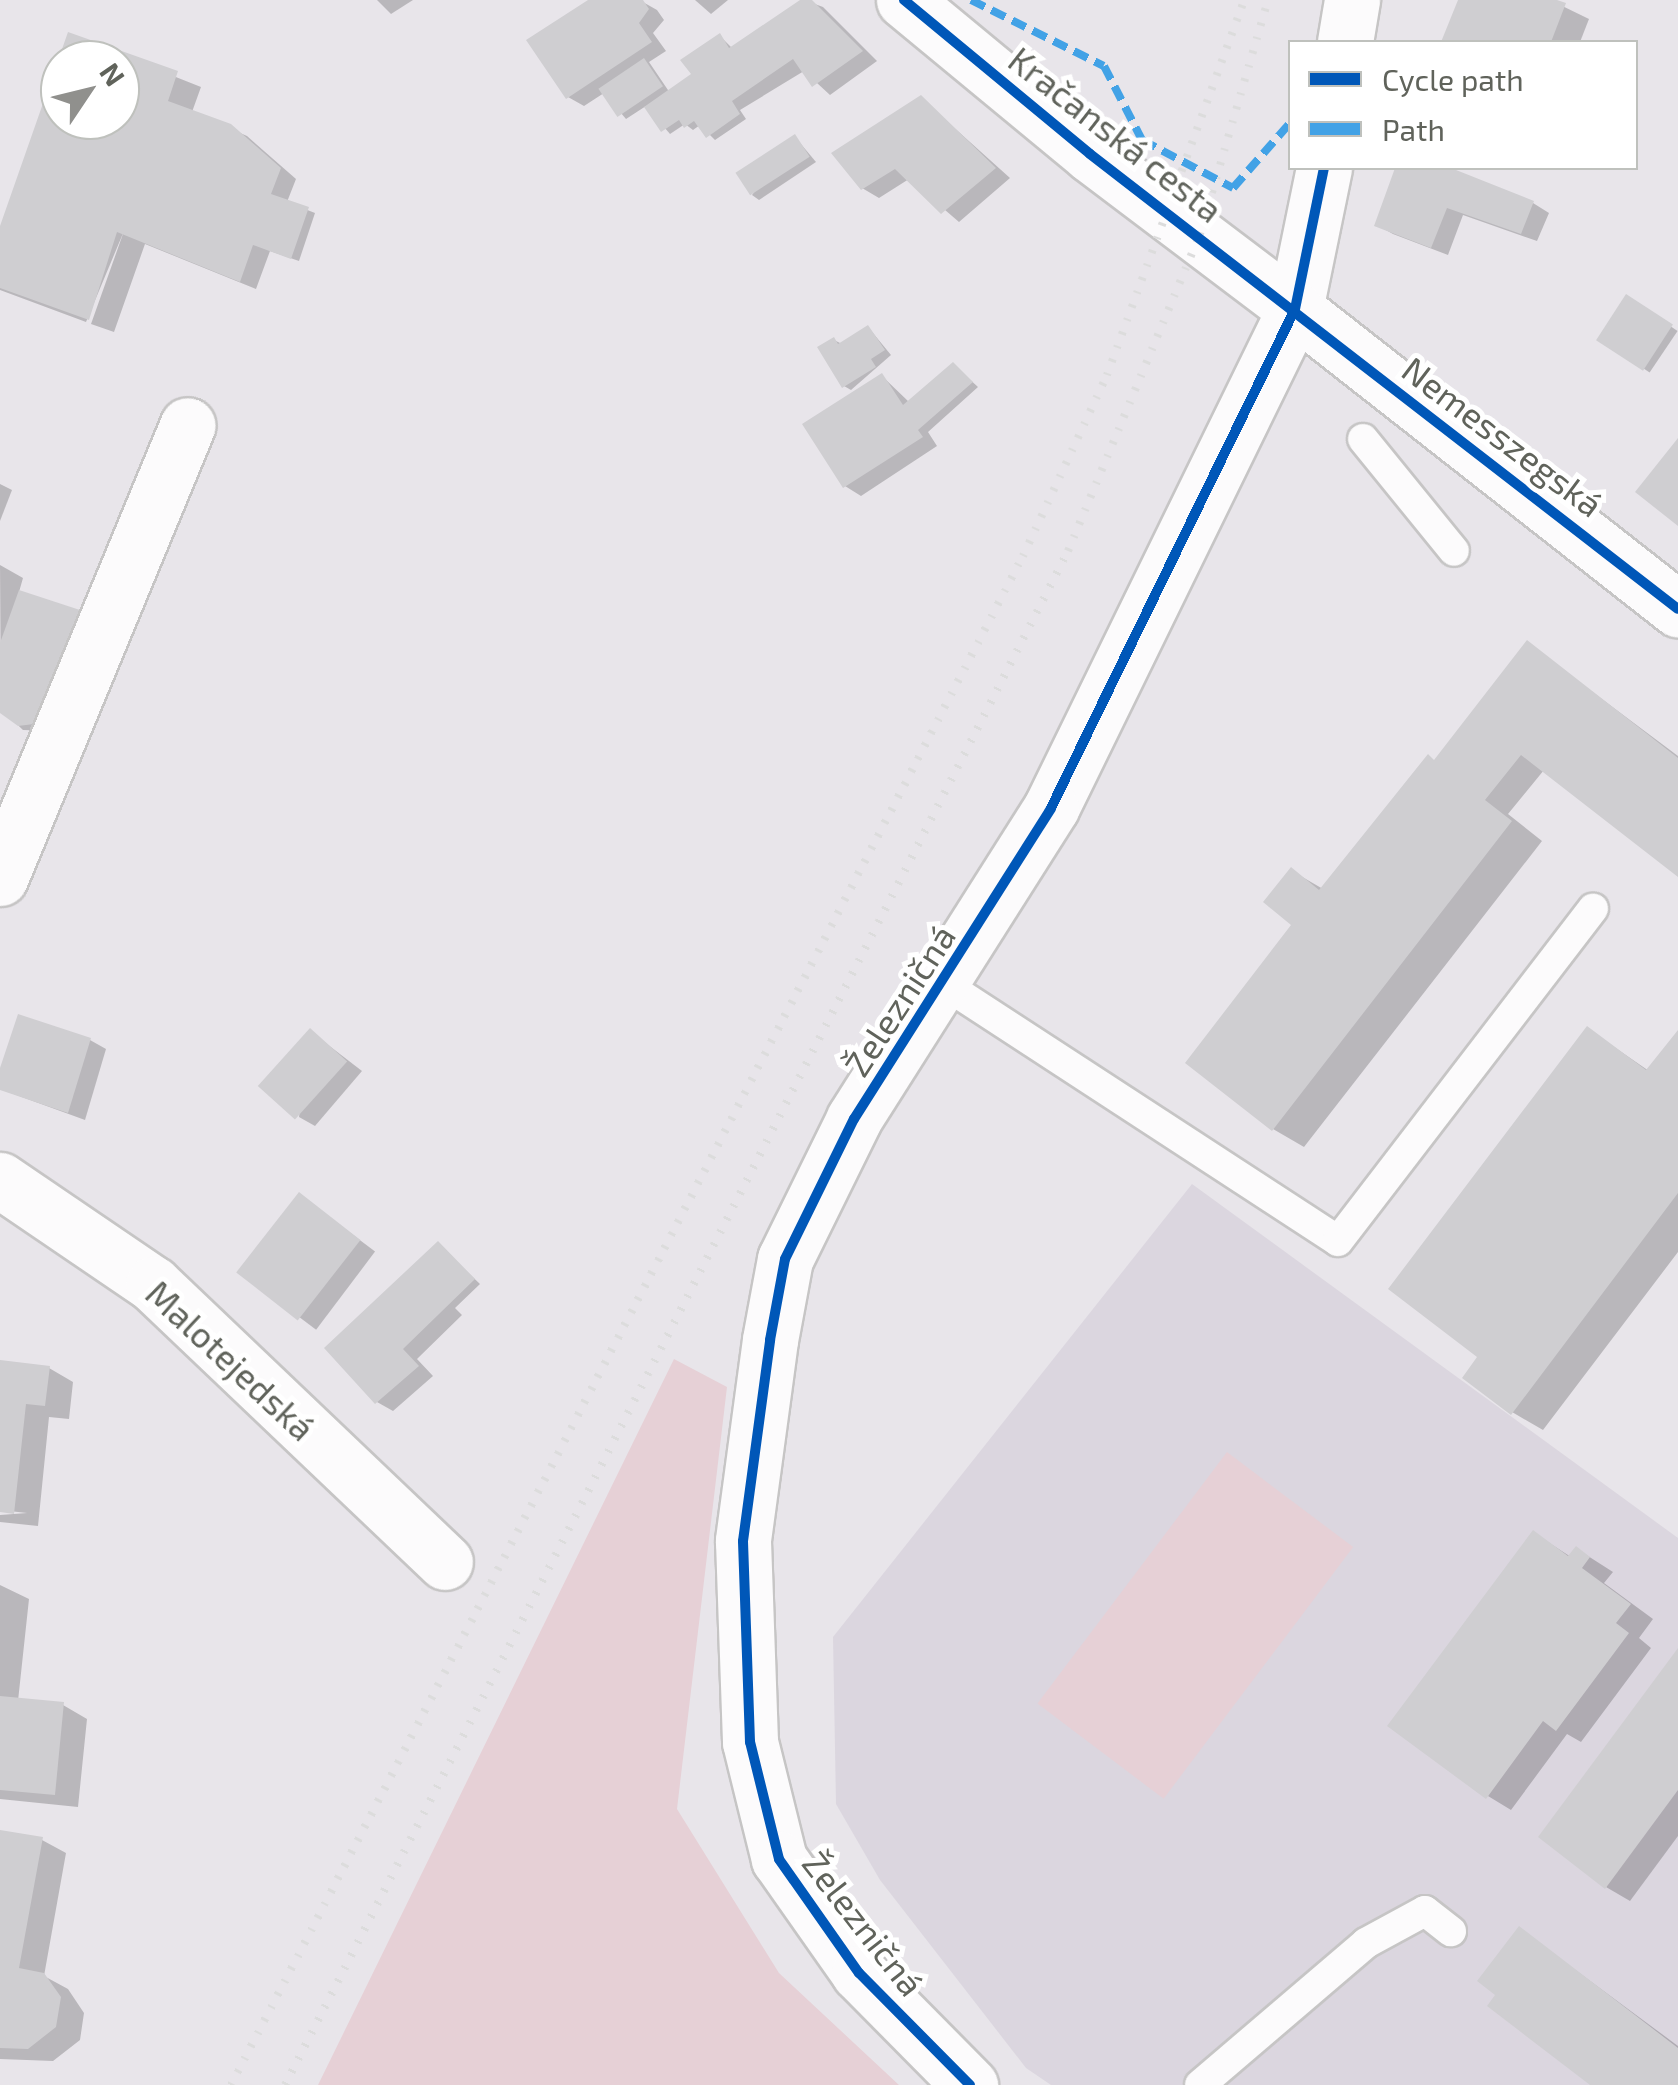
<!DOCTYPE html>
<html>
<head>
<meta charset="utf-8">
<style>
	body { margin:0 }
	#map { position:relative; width:1678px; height:2085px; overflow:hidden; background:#e8e5ea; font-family:"Exo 2",sans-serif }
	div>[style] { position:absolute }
	.education>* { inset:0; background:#dbd6df }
	.green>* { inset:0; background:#e6d0d6; transform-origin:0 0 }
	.shadow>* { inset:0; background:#0003; transform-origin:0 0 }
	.building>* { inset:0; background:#cfced1; transform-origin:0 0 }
	.roads { filter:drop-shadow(2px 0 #c6c5c5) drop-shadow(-2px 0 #c6c5c5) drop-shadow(0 2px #c6c5c5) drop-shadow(0 -2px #c6c5c5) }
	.service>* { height:30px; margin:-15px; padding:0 15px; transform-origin:15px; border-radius:15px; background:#fcfbfc }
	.minor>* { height:55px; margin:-27.5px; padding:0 27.5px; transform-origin:27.5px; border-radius:27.5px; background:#fcfbfc }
	.tertiary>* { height:55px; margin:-27.5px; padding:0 27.5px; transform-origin:27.5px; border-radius:27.5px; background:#fcfbfc }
	.rail>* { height:8px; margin-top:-4px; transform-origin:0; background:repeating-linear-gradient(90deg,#dcdcdc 0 2.5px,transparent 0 14.5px) }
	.quiet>* { height:8px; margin-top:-4px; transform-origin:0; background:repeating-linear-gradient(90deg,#42a2e6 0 15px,transparent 0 23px) }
	.cycleway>* { height:10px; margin:-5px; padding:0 5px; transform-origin:5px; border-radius:5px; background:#0057b8 }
	span { translate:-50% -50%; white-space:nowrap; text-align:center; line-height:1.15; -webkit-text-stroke:10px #fff; paint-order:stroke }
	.street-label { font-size:35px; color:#60635b }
	.legend { position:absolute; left:1288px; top:40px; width:350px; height:130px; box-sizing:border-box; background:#fff; border:2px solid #bfc1bd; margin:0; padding:12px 18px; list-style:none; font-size:30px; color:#60635b }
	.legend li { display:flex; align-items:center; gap:20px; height:50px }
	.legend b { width:50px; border:2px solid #bfc1bd }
	.north { position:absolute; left:40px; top:40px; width:100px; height:100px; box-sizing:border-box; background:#fff; border:2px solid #bfc1bd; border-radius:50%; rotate:55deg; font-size:28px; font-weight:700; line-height:40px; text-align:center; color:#60635b }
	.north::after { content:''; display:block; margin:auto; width:35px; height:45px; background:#90908d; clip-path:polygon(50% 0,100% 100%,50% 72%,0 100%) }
</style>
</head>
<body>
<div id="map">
	<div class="education">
		<i style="clip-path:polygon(1192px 1184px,1678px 1538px,1678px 2085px,1051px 2085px,1026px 2068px,880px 1880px,836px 1804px,833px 1637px)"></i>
	</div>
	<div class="green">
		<i style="clip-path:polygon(674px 1359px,727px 1387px,677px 1809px,779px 1973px,899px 2085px,318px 2085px)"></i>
		<i style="left:1227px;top:1452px;width:158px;height:315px;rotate:37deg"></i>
	</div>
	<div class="shadow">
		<i style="clip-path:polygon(377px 0,413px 0,391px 14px)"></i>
		<i style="clip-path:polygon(593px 0,641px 1px,657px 10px,664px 20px,653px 33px,666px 51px,649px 62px,670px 93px,697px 74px,720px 36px,733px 49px,804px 0,823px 7px,877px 61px,830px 95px,804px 71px,740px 110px,746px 119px,715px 140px,700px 125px,693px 130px,685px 124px,670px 134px,646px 106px,626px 119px,604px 93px,584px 106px,568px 97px)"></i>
		<i style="clip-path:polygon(695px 0,728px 0,711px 14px)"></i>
		<i style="clip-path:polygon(1461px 0,1550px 0,1589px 19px,1580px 42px,1444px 42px)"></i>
		<i style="clip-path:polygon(70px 35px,201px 87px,192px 112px,247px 136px,296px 179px,287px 202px,315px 213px,299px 261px,270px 251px,256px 289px,145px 244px,114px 332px,91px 324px,124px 231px,86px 322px,0 290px,0 233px,60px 63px,60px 120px,120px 120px,120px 60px,61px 60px)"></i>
		<i style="clip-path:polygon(921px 98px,1010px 178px,959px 222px,909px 179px,879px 198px,862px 188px)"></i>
		<i style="clip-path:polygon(795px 137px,816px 162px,759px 200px,752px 195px)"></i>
		<i style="clip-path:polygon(1397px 168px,1445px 168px,1533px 203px,1549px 213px,1537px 241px,1463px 215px,1448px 255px,1393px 234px,1377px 225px)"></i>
		<i style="left:1627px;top:297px;width:61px;height:50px;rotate:34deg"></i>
		<i style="clip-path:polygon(868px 327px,891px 355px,851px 390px,844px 386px,834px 340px,842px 344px)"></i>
		<i style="clip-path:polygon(954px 365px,978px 387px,928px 432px,937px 446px,861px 496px,845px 486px,882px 376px,909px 402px)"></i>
		<i style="clip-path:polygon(0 484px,12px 490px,0 521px)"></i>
		<i style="clip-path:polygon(0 565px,23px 578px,19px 592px,58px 731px,23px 730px,1px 709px)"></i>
		<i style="clip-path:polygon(1527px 643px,1678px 756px,1678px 875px,1544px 770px,1508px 814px,1542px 841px,1304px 1147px,1273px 1129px,1294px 924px,1292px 871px,1323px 889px,1436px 762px)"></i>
		<i style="clip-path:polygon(1588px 1029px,1649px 1071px,1678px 1034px,1678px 1252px,1543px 1430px,1512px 1412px,1481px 1357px)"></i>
		<i style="clip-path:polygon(310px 1031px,362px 1071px,315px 1126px,299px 1117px)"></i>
		<i style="clip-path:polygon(90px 1040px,106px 1049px,85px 1120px,0 1089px,0 1076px)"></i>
		<i style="left:300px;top:1195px;width:94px;height:98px;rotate:37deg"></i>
		<i style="clip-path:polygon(438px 1244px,480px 1284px,455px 1308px,462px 1315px,417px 1359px,433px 1376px,393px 1411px,377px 1402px)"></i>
		<i style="clip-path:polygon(0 1362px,49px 1368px,73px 1382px,69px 1419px,49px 1417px,38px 1526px,0 1522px,0 1515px,27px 1513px,0 1510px)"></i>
		<i style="clip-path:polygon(1534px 1533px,1571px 1557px,1577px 1549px,1613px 1572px,1604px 1583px,1653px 1619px,1639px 1638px,1651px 1648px,1581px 1742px,1567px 1734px,1511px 1810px,1488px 1796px)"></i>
		<i style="clip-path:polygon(0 1585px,29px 1599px,18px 1701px,63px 1705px,87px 1719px,78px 1807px,0 1799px)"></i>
		<i style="clip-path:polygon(1678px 1652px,1678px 1836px,1630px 1901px,1606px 1887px)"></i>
		<i style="clip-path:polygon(0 1832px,42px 1840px,66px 1853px,44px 1976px,68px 1989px,84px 2013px,80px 2040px,53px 2061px,0 2059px)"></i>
		<i style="clip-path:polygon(1520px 1929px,1678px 2046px,1678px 2085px,1594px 2085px,1499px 1995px)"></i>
	</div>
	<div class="building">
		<i style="clip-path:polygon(588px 0,643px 0,649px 9px,639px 23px,652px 42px,566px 99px,526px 40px)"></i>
		<i style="clip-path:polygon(800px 0,812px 0,863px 51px,812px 87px,793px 59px,732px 101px,740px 114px,706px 138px,694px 121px,684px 128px,679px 120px,661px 132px,644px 107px,691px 74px,680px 60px,720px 33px,729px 48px)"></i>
		<i style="clip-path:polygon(1458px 0,1557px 0,1566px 3px,1551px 42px,1441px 42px)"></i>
		<i style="clip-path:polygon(evenodd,68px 32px,178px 71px,168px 101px,231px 124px,281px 168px,271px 194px,309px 207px,291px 259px,253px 245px,240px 282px,117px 232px,89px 320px,0 288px,0 226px,68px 32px,60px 60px,120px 60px,120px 120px,60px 120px,60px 60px)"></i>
		<i style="left:644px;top:58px;width:34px;height:55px;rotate:56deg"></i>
		<i style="clip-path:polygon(921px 95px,996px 168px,941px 214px,895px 169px,861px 190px,831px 153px)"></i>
		<i style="left:795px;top:134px;width:27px;height:71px;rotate:57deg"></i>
		<i style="clip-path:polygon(1395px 168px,1451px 168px,1534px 201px,1521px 234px,1447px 208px,1431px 248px,1374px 226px)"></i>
		<i style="left:1626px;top:294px;width:56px;height:55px;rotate:33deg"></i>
		<i style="clip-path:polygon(868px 325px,885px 350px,871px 359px,876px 367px,842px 388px,817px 347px,834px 337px,838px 344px)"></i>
		<i style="clip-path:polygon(953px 362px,973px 382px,918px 430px,923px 437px,843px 488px,802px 424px,882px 373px,903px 405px)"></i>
		<i style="clip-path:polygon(1678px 438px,1678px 526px,1635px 492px)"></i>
		<i style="clip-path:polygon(19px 590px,83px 611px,42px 723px,18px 726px,0 713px,0 643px)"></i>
		<i style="clip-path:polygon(1527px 640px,1678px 758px,1678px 877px,1521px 755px,1485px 800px,1512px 821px,1272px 1131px,1185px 1063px,1291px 925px,1263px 902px,1291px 867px,1319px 890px,1428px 754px,1434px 760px)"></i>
		<i style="clip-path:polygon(18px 1014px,91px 1038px,68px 1113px,0 1090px,0 1068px)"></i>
		<i style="clip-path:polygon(1587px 1026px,1646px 1070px,1678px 1030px,1678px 1193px,1511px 1415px,1462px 1378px,1477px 1357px,1388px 1289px)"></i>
		<i style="left:310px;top:1028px;width:50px;height:78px;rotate:42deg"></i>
		<i style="left:299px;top:1192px;width:78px;height:102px;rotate:38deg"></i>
		<i style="clip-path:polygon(438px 1241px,475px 1279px,403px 1349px,419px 1366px,375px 1404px,324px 1348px)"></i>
		<i style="clip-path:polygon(0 1360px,50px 1366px,45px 1406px,26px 1404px,14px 1514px,0 1512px)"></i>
		<i style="clip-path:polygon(1533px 1530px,1568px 1556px,1576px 1546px,1590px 1557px,1582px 1568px,1631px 1604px,1616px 1623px,1629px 1633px,1556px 1731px,1543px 1721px,1486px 1799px,1387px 1726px)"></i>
		<i style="clip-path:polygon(1678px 1648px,1678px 1790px,1605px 1889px,1538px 1837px)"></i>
		<i style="clip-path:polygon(0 1696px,64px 1702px,55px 1795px,0 1790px)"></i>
		<i style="clip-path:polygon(0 1830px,43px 1837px,19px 1968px,44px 1973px,61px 1997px,56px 2027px,28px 2049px,0 2048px)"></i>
		<i style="clip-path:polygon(1519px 1926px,1678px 2048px,1678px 2085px,1590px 2085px,1487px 2006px,1495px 1995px,1477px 1981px)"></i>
	</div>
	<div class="roads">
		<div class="service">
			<i style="left:1363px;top:439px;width:144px;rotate:50.9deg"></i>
			<i style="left:944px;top:984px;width:470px;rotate:33.1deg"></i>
			<i style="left:1338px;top:1241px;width:419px;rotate:-52.5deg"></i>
			<i style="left:1200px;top:2085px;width:218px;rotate:-40.5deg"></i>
			<i style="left:1366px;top:1943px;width:67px;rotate:-28.5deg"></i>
			<i style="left:1425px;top:1911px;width:33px;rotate:38deg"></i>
		</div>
		<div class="minor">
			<i style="left:1345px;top:42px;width:43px;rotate:-80.5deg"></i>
			<i style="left:1324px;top:168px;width:144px;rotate:101.6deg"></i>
			<i style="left:1295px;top:309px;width:487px;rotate:38.1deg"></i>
			<i style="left:0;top:878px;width:490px;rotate:-67.5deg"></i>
			<i style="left:0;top:1180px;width:185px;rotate:34.2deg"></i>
			<i style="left:153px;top:1284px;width:403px;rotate:43.6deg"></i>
		</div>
		<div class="tertiary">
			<i style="left:904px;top:0;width:241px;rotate:39.6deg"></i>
			<i style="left:1090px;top:154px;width:257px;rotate:37.1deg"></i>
			<i style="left:1295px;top:309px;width:555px;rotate:116.06deg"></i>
			<i style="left:1051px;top:808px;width:368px;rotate:122.4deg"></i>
			<i style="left:854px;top:1119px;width:156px;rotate:116.2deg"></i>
			<i style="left:785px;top:1259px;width:82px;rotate:100.5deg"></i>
			<i style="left:770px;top:1340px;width:203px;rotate:97.7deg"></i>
			<i style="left:743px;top:1541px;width:201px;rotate:88deg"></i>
			<i style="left:750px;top:1742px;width:121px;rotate:76.1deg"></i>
			<i style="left:779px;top:1859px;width:139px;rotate:54.9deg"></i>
			<i style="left:859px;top:1973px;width:158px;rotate:45.3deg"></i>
		</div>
	</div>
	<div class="rail">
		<i style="left:231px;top:2085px;width:1722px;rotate:-62.62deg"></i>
		<i style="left:1023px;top:556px;width:200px;rotate:-65.1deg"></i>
		<i style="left:1107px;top:375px;width:399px;rotate:-69.9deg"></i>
		<i style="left:285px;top:2085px;width:1722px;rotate:-62.96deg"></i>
		<i style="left:1068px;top:551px;width:343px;rotate:-67.4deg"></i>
		<i style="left:1200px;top:234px;width:244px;rotate:-73.8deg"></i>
	</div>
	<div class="quiet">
		<i style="left:971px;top:0;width:148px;rotate:26.4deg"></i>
		<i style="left:1104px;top:66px;width:83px;rotate:62.8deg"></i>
		<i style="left:1142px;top:140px;width:103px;rotate:27.8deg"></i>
		<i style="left:1233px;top:188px;width:86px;rotate:-48.8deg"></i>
	</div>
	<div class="cycleway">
		<i style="left:904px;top:0;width:241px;rotate:39.6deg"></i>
		<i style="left:1090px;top:154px;width:743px;rotate:37.73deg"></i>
		<i style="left:970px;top:2085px;width:158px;rotate:-134.7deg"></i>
		<i style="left:859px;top:1973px;width:139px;rotate:-125.1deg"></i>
		<i style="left:779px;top:1859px;width:121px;rotate:-103.9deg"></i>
		<i style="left:750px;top:1742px;width:201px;rotate:-92deg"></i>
		<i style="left:743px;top:1541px;width:203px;rotate:-82.3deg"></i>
		<i style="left:770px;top:1340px;width:82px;rotate:-79.5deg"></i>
		<i style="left:785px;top:1259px;width:156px;rotate:-63.8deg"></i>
		<i style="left:854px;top:1119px;width:368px;rotate:-57.6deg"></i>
		<i style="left:1051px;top:808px;width:555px;rotate:-63.94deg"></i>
		<i style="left:1295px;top:309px;width:144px;rotate:-78.4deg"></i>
	</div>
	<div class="street-label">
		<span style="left:1116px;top:134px;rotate:38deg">Kračanská cesta</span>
		<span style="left:1503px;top:436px;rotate:37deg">Nemesszegská</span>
		<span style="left:899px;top:1000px;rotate:-57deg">Železničná</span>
		<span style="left:231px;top:1360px;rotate:43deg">Malotejedská</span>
		<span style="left:864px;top:1923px;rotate:52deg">Železničná</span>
	</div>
	<ul class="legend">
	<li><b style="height:12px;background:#0057b8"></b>Cycle path</li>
	<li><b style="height:12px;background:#42a2e6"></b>Path</li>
	</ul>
	<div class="north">N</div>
</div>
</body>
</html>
